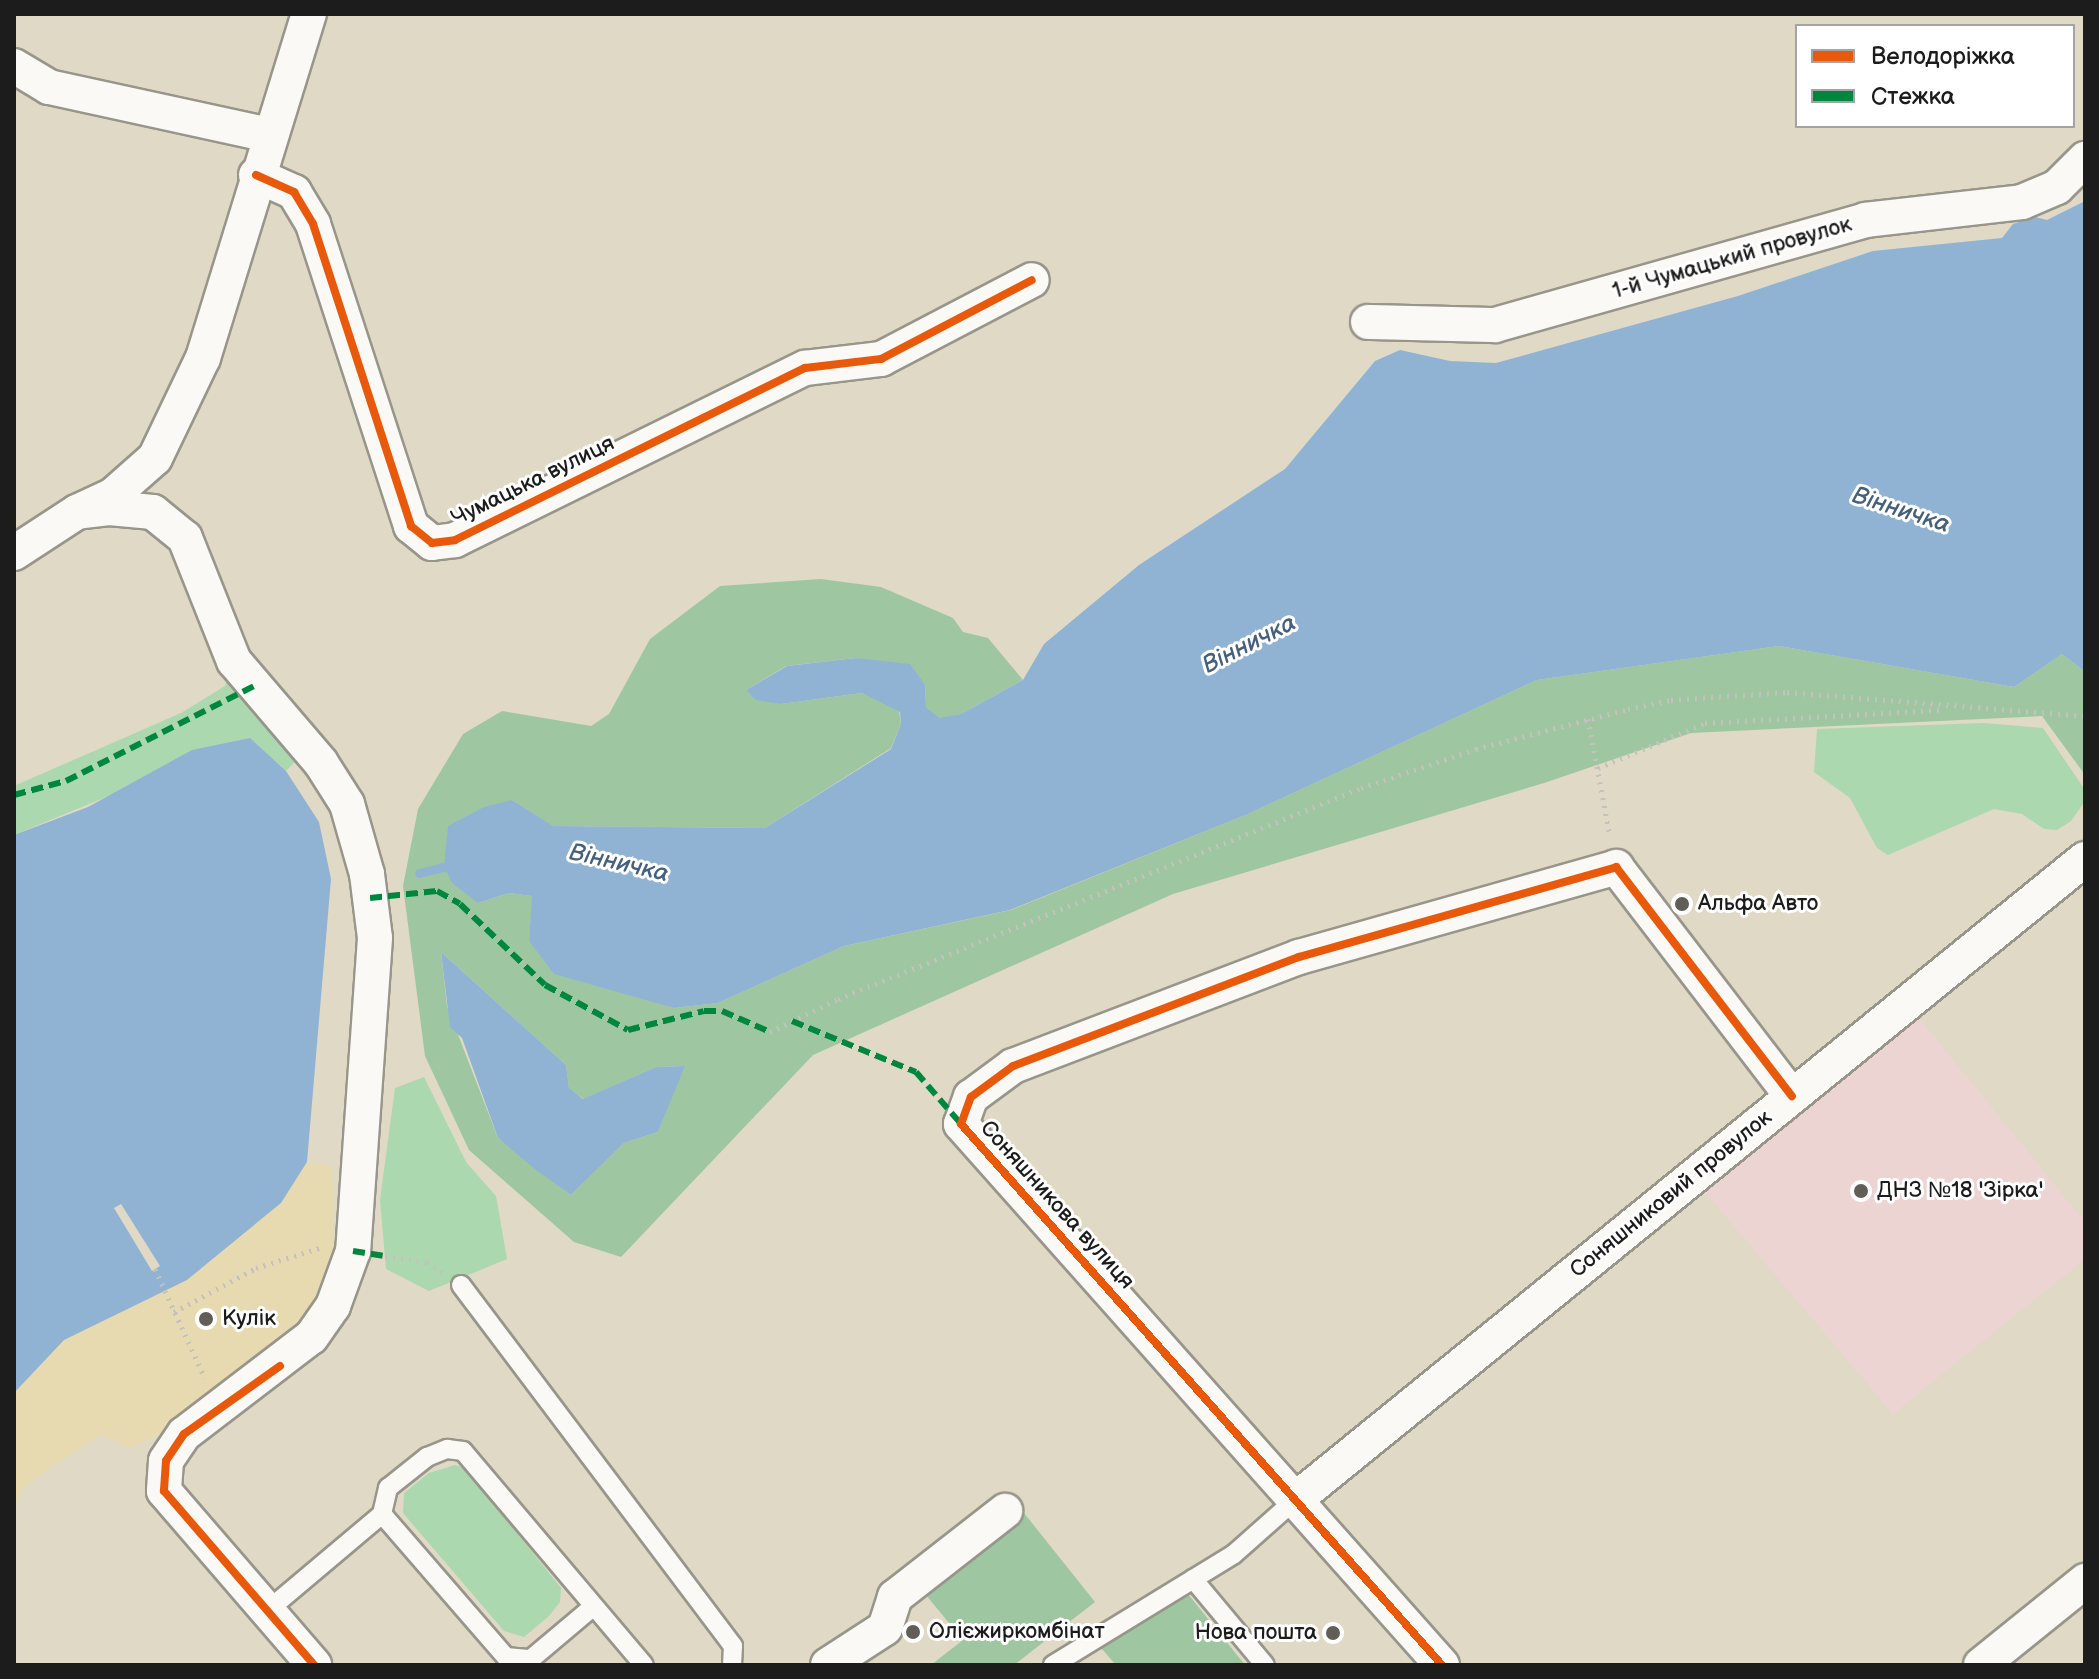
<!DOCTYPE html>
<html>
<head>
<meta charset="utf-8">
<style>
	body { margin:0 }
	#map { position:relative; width:2099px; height:1679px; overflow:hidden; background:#e0d9c5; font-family:"Balsamiq Sans",sans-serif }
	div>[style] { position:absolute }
	.built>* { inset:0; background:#ebd4d2 }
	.green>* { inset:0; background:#abd8af }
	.forest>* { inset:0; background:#9ec7a1 }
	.sand>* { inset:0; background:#e8dab0 }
	.water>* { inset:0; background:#90b3d4 }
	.pier>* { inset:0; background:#e0d9c5 }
	.stream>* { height:9px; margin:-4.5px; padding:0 4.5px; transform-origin:4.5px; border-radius:4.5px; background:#90b3d4 }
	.path>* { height:5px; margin-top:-2.5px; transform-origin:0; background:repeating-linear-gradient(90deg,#c4c2bd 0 2px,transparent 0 8px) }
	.roads { filter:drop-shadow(2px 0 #98958a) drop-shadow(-2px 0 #98958a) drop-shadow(0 2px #98958a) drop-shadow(0 -2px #98958a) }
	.service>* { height:18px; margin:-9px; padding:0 9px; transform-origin:9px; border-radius:9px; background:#faf9f6 }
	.minor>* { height:34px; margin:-17px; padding:0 17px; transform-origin:17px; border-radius:17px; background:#faf9f6 }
	.quiet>* { height:6px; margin-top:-3px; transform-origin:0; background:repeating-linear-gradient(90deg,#00873e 0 12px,transparent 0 18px) }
	.cycleway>* { height:8px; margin:-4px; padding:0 4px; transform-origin:4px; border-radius:4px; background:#e8590c }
	.dots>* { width:22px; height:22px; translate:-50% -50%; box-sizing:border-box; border:4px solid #fff; border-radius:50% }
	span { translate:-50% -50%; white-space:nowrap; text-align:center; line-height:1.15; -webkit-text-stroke:6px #fff; paint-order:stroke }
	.street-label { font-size:22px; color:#1c1c1c }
	.poi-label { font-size:22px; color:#1c1c1c }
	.left { translate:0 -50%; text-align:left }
	.right { translate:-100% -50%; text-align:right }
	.water-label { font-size:24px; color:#45607c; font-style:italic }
	.frame { position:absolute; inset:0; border:16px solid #1c1c1c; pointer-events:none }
	.legend { position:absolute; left:1795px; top:24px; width:280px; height:104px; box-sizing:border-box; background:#fff; border:2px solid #a4a4a4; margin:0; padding:10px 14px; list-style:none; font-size:24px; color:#1c1c1c }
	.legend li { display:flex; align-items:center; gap:16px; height:40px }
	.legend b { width:40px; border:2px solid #a4a4a4 }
</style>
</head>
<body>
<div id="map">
	<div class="built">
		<i style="clip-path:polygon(1907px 1003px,2085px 1222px,2085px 1259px,1893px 1414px,1692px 1177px)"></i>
	</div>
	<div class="green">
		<i style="clip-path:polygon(234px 661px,308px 748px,286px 771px,249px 738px,14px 835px,14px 786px,181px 713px,225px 686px)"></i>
		<i style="clip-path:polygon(1984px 723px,2043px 728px,2085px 790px,2085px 801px,2071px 821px,2057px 830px,2044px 829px,2022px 814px,1994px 809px,1888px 855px,1877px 848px,1850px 798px,1814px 772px,1817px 729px)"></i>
		<i style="clip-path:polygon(424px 1077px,466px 1162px,496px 1196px,507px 1259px,429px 1291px,386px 1269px,380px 1200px,395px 1088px)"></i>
		<i style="clip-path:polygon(455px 1465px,465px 1468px,561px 1588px,560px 1602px,549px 1616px,524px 1637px,504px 1631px,403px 1513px,404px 1493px,429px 1473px)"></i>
	</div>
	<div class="forest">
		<i style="clip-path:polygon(evenodd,821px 579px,881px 587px,953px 618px,963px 632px,988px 638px,1023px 680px,961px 714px,939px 719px,926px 707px,925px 685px,856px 658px,786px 666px,746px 690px,781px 704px,862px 693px,880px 698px,899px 711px,901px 724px,891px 748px,765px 828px,552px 826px,512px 800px,478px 903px,509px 893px,533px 896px,529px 941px,617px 990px,674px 1008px,718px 1003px,844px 946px,1011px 910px,1248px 814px,1537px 680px,1779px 646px,2014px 687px,2062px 654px,2085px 672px,2085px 775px,2042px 716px,1691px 733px,1544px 783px,1173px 894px,813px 1055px,621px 1257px,574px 1242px,469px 1150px,425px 1056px,403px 886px,418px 809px,463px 734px,502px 711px,591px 726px,609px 714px,650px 639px,720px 586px,821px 579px,441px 952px,566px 1065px,569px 1089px,584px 1099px,656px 1067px,684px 1066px,658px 1132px,624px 1143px,571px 1195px,498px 1138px,447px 1006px,441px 952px)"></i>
		<i style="clip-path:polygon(1020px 1508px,1095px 1602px,1014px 1665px,931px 1665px,963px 1640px,921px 1589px)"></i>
		<i style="clip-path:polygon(1188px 1594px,1245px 1665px,1116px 1665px,1101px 1648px)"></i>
	</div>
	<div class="sand">
		<i style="clip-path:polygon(307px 1162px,332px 1166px,334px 1244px,323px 1299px,274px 1357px,176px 1428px,130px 1448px,100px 1434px,23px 1487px,14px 1510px,14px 1393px,63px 1340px,187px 1280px,281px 1203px)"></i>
	</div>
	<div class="water">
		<i style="clip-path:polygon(2085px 201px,2085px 672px,2062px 654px,2014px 687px,1779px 646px,1537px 680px,1248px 814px,1010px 910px,844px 946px,718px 1003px,674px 1008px,554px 974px,529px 941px,532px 896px,509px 893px,478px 903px,452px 883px,444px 866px,448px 826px,484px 807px,512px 800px,553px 826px,765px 828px,891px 749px,901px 724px,900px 712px,862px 693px,781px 704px,756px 700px,746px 690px,787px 666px,856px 658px,910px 664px,925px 685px,926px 707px,939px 718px,961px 714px,1023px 680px,1044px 644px,1139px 565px,1285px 469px,1375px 361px,1400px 350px,1450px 361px,1496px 363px,1738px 296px,1873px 251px,2002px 238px,2013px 224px,2035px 217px,2047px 220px)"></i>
		<i style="clip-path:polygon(250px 738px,286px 771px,319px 822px,331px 879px,307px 1162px,281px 1203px,187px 1280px,64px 1340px,14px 1393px,14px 835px,88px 807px,192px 750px)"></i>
		<i style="clip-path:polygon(441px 952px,566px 1065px,569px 1088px,583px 1099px,656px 1067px,685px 1066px,658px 1132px,624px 1143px,571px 1195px,536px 1170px,498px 1138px,462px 1038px,450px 1027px)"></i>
	</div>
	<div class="pier">
		<i style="clip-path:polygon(121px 1204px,160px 1266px,152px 1271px,114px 1208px)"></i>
	</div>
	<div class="stream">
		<i style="left:419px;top:873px;width:36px;rotate:-14deg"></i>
	</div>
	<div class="path">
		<i style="left:1588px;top:719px;width:119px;rotate:79.4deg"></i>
		<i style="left:1598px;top:768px;width:116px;rotate:-22.8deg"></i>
		<i style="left:1705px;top:723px;width:236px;rotate:-3.2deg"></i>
		<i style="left:770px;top:1032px;width:76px;rotate:-25.9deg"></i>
		<i style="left:838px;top:999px;width:564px;rotate:-21.97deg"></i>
		<i style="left:1361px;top:788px;width:121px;rotate:-18.7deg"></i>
		<i style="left:1476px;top:749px;width:157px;rotate:-14.7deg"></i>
		<i style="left:1628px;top:709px;width:44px;rotate:-11.8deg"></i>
		<i style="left:1671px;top:700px;width:116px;rotate:-3.9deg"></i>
		<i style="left:1787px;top:692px;width:299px;rotate:4.6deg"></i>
		<i style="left:385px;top:1256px;width:42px;rotate:8.1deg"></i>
		<i style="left:427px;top:1262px;width:19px;rotate:35deg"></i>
		<i style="left:155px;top:1269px;width:120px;rotate:65.4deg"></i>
		<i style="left:174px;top:1312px;width:93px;rotate:-28.2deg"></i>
		<i style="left:256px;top:1268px;width:69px;rotate:-17.7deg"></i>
	</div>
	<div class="roads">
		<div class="service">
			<i style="left:461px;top:1285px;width:452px;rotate:53deg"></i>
			<i style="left:733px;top:1646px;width:19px;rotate:93deg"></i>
			<i style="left:382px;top:1514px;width:189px;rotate:49.1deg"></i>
			<i style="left:506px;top:1657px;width:25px;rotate:5deg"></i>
			<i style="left:531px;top:1659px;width:82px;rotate:-40.1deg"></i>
			<i style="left:1193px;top:1579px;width:112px;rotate:50.1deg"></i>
			<i style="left:267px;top:1611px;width:150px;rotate:-40.1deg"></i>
			<i style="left:382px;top:1514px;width:27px;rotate:-77deg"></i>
			<i style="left:388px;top:1488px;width:50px;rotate:-38.5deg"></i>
			<i style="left:427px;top:1457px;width:22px;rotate:-22deg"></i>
			<i style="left:447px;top:1449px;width:16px;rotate:7deg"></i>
			<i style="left:463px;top:1451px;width:280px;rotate:49.8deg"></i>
			<i style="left:1053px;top:1665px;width:212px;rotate:-31.5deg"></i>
			<i style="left:1234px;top:1554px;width:81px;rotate:-41.5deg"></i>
		</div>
		<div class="minor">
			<i style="left:14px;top:66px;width:41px;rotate:31deg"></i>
			<i style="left:49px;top:87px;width:225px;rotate:12.3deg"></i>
			<i style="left:256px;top:175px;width:42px;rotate:24.1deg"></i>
			<i style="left:294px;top:192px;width:37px;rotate:59deg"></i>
			<i style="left:313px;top:224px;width:318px;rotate:72deg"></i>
			<i style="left:411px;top:526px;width:27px;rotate:39deg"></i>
			<i style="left:432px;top:543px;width:23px;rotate:-7deg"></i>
			<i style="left:455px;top:540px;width:390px;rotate:-26.2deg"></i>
			<i style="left:805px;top:368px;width:77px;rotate:-6.8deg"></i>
			<i style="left:881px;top:359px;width:170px;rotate:-27.6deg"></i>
			<i style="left:1368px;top:322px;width:127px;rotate:1.4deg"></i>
			<i style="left:1495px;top:325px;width:385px;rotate:-15.8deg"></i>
			<i style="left:1865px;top:220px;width:158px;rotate:-6.5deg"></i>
			<i style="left:2022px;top:202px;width:38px;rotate:-23deg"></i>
			<i style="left:2057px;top:187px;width:40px;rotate:-45deg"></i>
			<i style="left:77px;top:512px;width:32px;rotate:-7deg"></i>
			<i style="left:109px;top:508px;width:44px;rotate:5.2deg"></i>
			<i style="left:153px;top:512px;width:41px;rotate:39.1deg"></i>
			<i style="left:185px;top:538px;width:132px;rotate:68.3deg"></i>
			<i style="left:234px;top:661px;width:134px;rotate:49.5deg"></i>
			<i style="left:321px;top:763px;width:49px;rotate:57.6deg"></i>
			<i style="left:347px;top:804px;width:73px;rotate:74.1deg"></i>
			<i style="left:367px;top:874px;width:64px;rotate:82.9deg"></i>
			<i style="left:375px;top:938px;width:314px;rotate:94deg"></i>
			<i style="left:353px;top:1251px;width:59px;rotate:110deg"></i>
			<i style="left:333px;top:1306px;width:38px;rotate:125deg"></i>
			<i style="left:311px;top:1337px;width:160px;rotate:142.6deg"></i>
			<i style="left:184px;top:1434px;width:32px;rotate:124deg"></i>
			<i style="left:166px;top:1461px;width:30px;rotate:94deg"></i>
			<i style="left:164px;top:1491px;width:230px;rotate:49.2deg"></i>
			<i style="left:14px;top:553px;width:75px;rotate:-33.1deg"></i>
			<i style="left:77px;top:512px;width:38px;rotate:-25deg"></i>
			<i style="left:112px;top:496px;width:57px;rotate:-41.5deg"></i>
			<i style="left:155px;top:458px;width:111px;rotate:-64.4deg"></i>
			<i style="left:203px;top:358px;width:360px;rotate:-72.9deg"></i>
			<i style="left:1295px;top:1500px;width:1017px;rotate:-39.06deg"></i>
			<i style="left:828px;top:1665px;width:68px;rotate:-33deg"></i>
			<i style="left:885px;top:1628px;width:33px;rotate:-72deg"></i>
			<i style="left:895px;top:1597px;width:140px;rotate:-38deg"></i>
			<i style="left:1442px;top:1665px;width:724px;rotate:-131.64deg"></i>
			<i style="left:961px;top:1124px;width:29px;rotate:-70deg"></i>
			<i style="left:971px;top:1097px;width:52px;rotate:-36.4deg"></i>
			<i style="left:1013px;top:1066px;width:306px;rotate:-20.9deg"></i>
			<i style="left:1299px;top:957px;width:330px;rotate:-15.8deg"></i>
			<i style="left:1616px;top:867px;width:289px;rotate:52.5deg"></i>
			<i style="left:1981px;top:1665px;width:134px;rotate:-38.9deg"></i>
		</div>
	</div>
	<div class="quiet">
		<i style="left:14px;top:795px;width:54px;rotate:-15.1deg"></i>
		<i style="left:66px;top:781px;width:211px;rotate:-26.8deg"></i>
		<i style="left:370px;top:898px;width:67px;rotate:-6deg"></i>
		<i style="left:437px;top:891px;width:26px;rotate:29deg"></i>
		<i style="left:460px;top:904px;width:117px;rotate:43.6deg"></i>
		<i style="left:545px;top:985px;width:94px;rotate:28.5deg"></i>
		<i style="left:628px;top:1030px;width:78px;rotate:-14deg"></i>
		<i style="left:704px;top:1011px;width:18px"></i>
		<i style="left:722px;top:1011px;width:52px;rotate:23.6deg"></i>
		<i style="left:792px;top:1021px;width:134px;rotate:22.4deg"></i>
		<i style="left:916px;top:1072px;width:69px;rotate:49.1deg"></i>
		<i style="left:353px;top:1251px;width:32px;rotate:9deg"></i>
	</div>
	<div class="cycleway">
		<i style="left:256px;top:175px;width:42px;rotate:24.1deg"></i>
		<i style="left:294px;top:192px;width:37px;rotate:59deg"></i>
		<i style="left:313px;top:224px;width:318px;rotate:72deg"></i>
		<i style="left:411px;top:526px;width:27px;rotate:39deg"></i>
		<i style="left:432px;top:543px;width:23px;rotate:-7deg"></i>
		<i style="left:455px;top:540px;width:390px;rotate:-26.2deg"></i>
		<i style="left:805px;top:368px;width:77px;rotate:-6.8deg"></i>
		<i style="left:881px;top:359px;width:170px;rotate:-27.6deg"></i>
		<i style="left:280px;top:1366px;width:118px;rotate:144.7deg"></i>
		<i style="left:184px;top:1434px;width:32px;rotate:124deg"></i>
		<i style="left:166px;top:1461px;width:30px;rotate:94deg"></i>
		<i style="left:164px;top:1491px;width:230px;rotate:49.2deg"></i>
		<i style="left:1442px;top:1665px;width:724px;rotate:-131.64deg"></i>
		<i style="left:961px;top:1124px;width:29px;rotate:-70deg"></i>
		<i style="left:971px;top:1097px;width:52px;rotate:-36.4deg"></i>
		<i style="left:1013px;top:1066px;width:306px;rotate:-20.9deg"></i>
		<i style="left:1299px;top:957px;width:330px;rotate:-15.8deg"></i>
		<i style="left:1616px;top:867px;width:289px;rotate:52.5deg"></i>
	</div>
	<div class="dots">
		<i style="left:1682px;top:904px;background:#615e57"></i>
		<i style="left:1861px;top:1191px;background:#615e57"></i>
		<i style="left:206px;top:1319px;background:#615e57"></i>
		<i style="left:913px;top:1632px;background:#615e57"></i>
		<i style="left:1333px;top:1633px;background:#615e57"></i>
	</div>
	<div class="street-label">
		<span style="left:1732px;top:258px;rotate:-16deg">1-й Чумацький провулок</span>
		<span style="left:533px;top:481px;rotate:-26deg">Чумацька вулиця</span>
		<span style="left:1671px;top:1194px;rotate:-39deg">Соняшниковий провулок</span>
		<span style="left:1057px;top:1205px;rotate:48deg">Соняшникова вулиця</span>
	</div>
	<div class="poi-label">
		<span class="left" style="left:1698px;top:904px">Альфа Авто</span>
		<span class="left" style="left:1877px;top:1191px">ДНЗ №18 'Зірка'</span>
		<span class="left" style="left:222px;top:1319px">Кулік</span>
		<span class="left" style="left:929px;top:1632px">Олієжиркомбінат</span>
		<span class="right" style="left:1317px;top:1633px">Нова пошта</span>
	</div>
	<div class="water-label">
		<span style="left:1901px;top:510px;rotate:18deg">Вінничка</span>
		<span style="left:1249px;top:644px;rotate:-27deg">Вінничка</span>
		<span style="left:619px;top:863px;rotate:13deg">Вінничка</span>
	</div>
	<div class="frame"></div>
	<ul class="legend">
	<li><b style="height:10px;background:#e8590c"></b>Велодоріжка</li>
	<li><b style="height:10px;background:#00873e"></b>Стежка</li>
	</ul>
</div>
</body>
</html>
